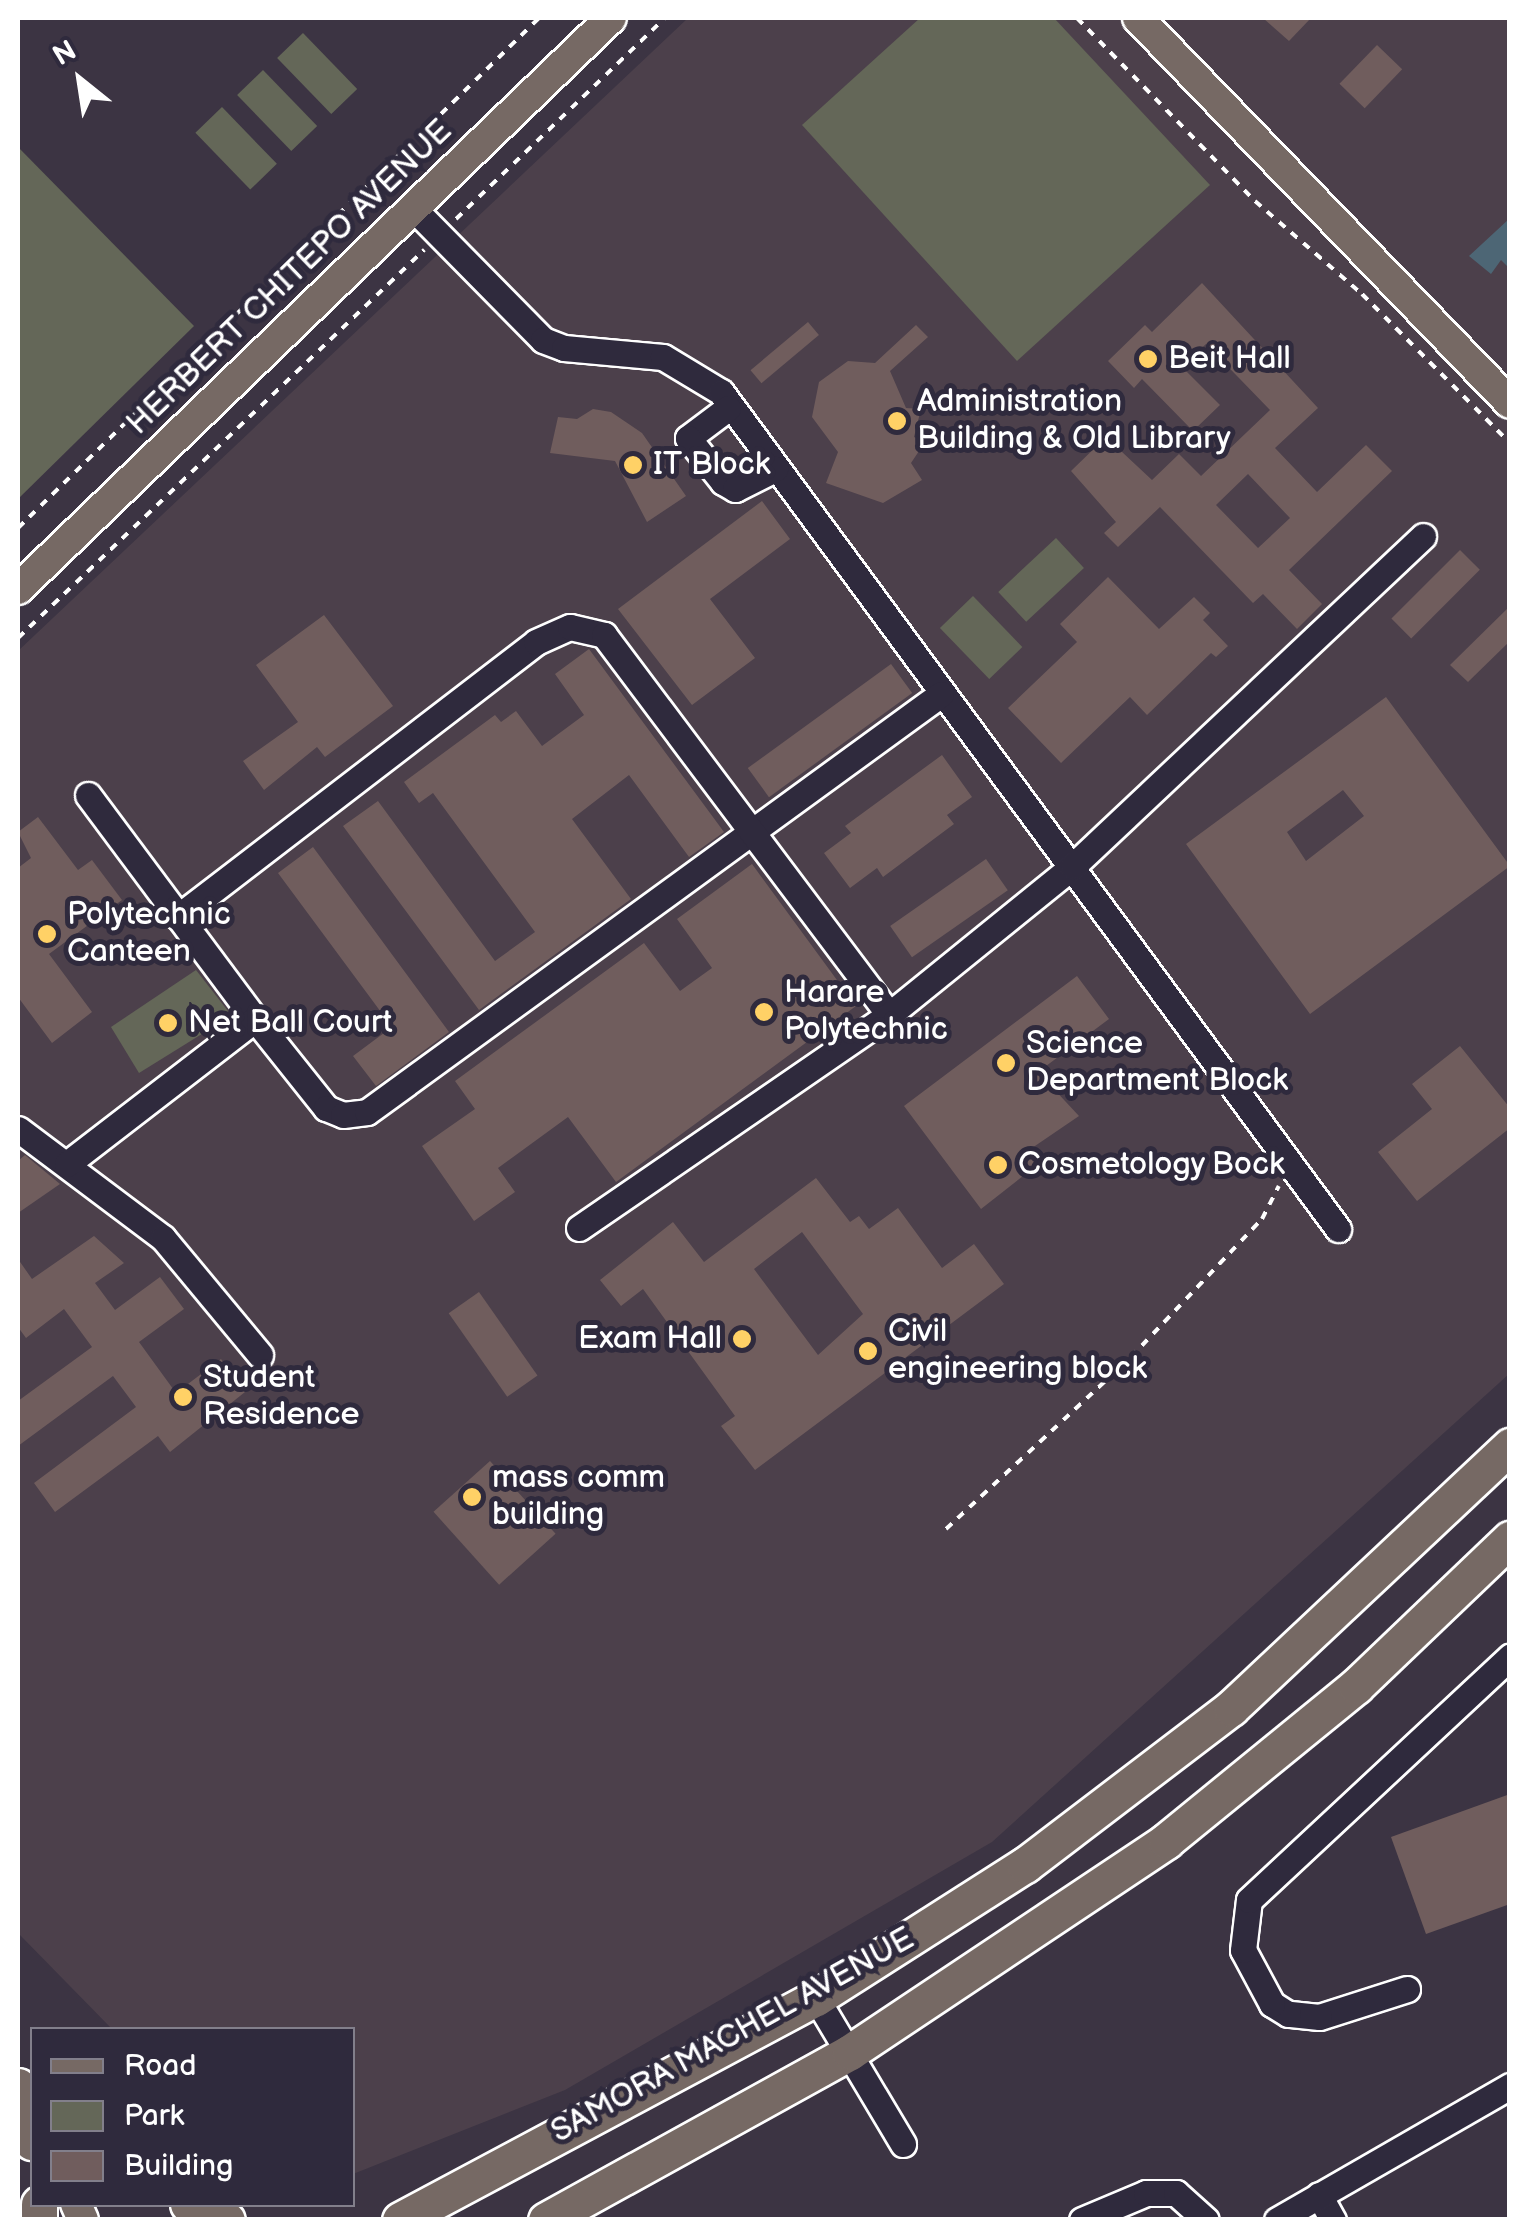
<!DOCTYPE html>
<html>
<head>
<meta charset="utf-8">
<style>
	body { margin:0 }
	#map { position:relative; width:1527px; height:2237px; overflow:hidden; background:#3c3443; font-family:"Balsamiq Sans",sans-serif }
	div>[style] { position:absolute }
	.built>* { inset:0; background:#4c404b }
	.green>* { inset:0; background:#646758; transform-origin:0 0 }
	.water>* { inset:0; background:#4d6675 }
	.building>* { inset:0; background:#705d5d; transform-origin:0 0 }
	.path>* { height:4px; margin-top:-2px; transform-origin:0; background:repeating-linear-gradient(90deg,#fff 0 8px,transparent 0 16px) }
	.roads { filter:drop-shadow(2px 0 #fff) drop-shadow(-2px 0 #fff) drop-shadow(0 2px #fff) drop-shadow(0 -2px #fff) }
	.minor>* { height:25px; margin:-12.5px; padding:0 12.5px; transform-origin:12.5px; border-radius:12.5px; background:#2f2a3d }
	.major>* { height:30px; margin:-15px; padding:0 15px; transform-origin:15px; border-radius:15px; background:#766964 }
	.highway>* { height:35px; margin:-17.5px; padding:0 17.5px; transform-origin:17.5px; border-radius:17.5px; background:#766964 }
	.dots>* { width:28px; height:28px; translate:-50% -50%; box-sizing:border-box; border:5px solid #2f2a3d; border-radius:50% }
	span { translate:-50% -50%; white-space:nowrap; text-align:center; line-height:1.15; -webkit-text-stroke:10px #2f2a3d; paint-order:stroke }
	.street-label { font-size:32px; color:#fff }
	.poi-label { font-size:32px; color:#fff }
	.left { translate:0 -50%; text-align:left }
	.right { translate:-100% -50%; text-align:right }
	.frame { position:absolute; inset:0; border:20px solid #fff; pointer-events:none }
	.legend { position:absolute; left:30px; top:2027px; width:325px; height:180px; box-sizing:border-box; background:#2f2a3d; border:2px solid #827f8b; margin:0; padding:12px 18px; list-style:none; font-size:30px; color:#fff }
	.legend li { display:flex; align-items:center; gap:20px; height:50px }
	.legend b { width:50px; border:2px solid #827f8b }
	.north { position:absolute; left:30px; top:30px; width:100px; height:100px; -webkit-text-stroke:8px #2f2a3d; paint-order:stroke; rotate:330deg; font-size:28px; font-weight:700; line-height:40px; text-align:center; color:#fff }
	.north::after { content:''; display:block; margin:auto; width:35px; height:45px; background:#fff; clip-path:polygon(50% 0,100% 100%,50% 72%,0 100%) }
</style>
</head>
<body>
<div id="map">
	<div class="built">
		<i style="clip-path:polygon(688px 18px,1509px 18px,1509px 1374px,992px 1842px,565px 2090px,353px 2174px,352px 2030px,112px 2029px,18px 1933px,18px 651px)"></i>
	</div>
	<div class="green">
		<i style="clip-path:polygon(920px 18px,1054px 18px,1210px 185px,1017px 361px,802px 125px)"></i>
		<i style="left:303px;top:33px;width:78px;height:36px;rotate:46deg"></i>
		<i style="left:263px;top:70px;width:78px;height:36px;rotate:46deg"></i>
		<i style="left:222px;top:107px;width:79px;height:37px;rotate:46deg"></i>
		<i style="clip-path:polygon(18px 147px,194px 326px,18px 499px)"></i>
		<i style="left:1056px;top:538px;width:41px;height:79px;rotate:47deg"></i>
		<i style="left:973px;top:596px;width:71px;height:46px;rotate:46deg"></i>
		<i style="clip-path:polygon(196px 970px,228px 1011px,226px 1019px,139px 1073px,111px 1027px)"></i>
	</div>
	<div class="water">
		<i style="clip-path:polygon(1509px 219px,1509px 268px,1501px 260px,1491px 274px,1469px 256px)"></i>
	</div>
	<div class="building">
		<i style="clip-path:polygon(1263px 18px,1311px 18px,1289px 41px)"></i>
		<i style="left:1377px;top:45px;width:35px;height:54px;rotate:44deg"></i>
		<i style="clip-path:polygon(evenodd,1202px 283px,1318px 408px,1275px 448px,1317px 492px,1366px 445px,1392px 471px,1289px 570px,1322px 604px,1297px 629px,1263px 594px,1253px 603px,1160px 507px,1118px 547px,1104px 533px,1116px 522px,1071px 471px,1106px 437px,1152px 480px,1179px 454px,1201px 476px,1270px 410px,1206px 344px,1182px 367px,1220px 405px,1193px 431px,1142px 379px,1134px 388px,1108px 361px,1145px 325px,1152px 332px,1202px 283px,1248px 474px,1290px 518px,1258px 548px,1216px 505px,1248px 474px)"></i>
		<i style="left:808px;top:322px;width:17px;height:75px;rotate:50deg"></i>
		<i style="clip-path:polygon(916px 325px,928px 337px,890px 371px,906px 408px,921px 409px,914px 437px,925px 442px,911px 463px,922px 480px,883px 503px,826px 483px,838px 452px,812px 417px,819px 382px,848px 361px,875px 363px)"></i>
		<i style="clip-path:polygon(593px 409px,611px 412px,642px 433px,686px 496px,647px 522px,615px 461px,550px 453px,558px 417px,577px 419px)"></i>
		<i style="clip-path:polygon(762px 501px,790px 539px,710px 599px,755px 658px,692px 705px,618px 609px)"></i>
		<i style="left:1460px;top:550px;width:28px;height:97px;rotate:45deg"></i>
		<i style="clip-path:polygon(1108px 577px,1159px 629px,1194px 597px,1210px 613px,1203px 620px,1228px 646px,1216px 657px,1211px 653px,1147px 715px,1130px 697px,1061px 763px,1008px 708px,1077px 642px,1060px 624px)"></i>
		<i style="clip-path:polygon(1510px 606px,1510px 641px,1468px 682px,1450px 665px)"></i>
		<i style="clip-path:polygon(324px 615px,393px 706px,325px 757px,317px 747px,264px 790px,243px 761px,298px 722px,256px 665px)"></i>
		<i style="clip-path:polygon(589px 649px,724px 832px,689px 857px,629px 775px,572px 819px,631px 899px,479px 1010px,343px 826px,378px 801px,495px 961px,535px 932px,433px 793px,419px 803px,404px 782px,495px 715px,501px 722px,516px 711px,542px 746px,584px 715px,555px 674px)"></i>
		<i style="left:891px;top:664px;width:36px;height:177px;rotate:54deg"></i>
		<i style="clip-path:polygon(evenodd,1386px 697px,1510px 866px,1310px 1014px,1186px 844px,1386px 697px,1343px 790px,1364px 816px,1306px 861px,1287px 832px,1343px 790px)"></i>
		<i style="clip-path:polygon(942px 755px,972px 797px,947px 815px,954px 824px,883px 877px,877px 868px,850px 888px,824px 853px,851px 833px,845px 826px)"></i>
		<i style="clip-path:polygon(38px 817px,78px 870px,92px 860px,122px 900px,49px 954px,92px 1012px,52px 1043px,18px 997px,18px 868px,31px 858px,18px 832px)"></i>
		<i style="clip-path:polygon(313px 847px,449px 1032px,376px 1086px,353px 1056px,392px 1027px,278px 873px)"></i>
		<i style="left:986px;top:859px;width:38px;height:117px;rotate:55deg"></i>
		<i style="clip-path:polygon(752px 864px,856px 1006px,616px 1182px,568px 1117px,498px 1168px,515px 1192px,474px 1221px,422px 1146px,475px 1109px,455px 1081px,644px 943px,680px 991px,712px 968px,677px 919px)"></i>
		<i style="clip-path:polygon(1077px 976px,1109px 1019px,1038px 1072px,1079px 1116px,1032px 1148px,1042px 1161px,981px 1209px,904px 1106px)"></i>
		<i style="clip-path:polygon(1460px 1046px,1510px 1108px,1510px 1128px,1417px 1201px,1378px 1152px,1432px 1109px,1412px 1084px)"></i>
		<i style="clip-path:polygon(25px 1155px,60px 1184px,18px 1213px,18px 1161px)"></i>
		<i style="clip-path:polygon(evenodd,816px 1178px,850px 1222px,859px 1216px,869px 1229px,898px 1208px,942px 1268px,974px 1244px,1004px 1284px,755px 1470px,721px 1426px,735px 1416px,643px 1289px,621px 1306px,600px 1280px,673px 1222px,704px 1262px,816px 1178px,802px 1232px,863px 1314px,818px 1355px,754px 1269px,802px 1232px)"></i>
		<i style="clip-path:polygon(94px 1236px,124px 1263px,95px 1283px,115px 1310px,160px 1277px,184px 1309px,139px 1342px,176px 1393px,221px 1359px,245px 1392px,170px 1452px,158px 1436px,55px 1512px,34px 1483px,136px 1407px,113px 1376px,18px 1446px,18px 1401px,92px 1347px,64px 1309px,26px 1338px,18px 1327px,18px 1259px,32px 1279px)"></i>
		<i style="left:479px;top:1292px;width:102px;height:37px;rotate:55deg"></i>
		<i style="left:490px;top:1461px;width:98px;height:76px;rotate:48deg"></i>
		<i style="clip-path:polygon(1510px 1794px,1510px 1904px,1426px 1934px,1391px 1837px)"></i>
	</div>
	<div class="path">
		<i style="left:1077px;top:18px;width:255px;rotate:45.8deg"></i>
		<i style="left:1255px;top:201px;width:142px;rotate:41deg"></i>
		<i style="left:1362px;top:294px;width:210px;rotate:45.2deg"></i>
		<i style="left:456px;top:219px;width:290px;rotate:-43.9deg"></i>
		<i style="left:18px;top:528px;width:729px;rotate:-44.39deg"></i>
		<i style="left:18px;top:638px;width:562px;rotate:-43.7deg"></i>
		<i style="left:946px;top:1529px;width:253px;rotate:-42.9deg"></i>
		<i style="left:1131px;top:1357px;width:190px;rotate:-46.5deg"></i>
		<i style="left:1262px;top:1219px;width:37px;rotate:-63deg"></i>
	</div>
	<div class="roads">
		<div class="minor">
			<i style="left:413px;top:208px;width:185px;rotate:45.4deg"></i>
			<i style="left:543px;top:340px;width:22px;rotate:21deg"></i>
			<i style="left:564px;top:348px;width:99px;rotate:5.2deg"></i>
			<i style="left:663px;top:357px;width:68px;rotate:31.1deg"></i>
			<i style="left:721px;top:392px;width:1040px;rotate:53.6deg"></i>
			<i style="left:728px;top:408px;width:50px;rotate:143.1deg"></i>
			<i style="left:688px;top:438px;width:56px;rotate:51.5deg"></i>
			<i style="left:723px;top:482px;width:14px;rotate:30deg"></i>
			<i style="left:735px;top:489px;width:45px;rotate:-26.6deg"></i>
			<i style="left:88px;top:795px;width:279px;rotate:53.3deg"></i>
			<i style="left:255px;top:1019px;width:114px;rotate:51.4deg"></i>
			<i style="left:326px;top:1108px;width:18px;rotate:22deg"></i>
			<i style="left:343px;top:1115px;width:24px;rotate:-7deg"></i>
			<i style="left:367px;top:1112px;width:710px;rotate:-36.06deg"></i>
			<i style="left:178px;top:917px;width:451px;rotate:-37.5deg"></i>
			<i style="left:536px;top:642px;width:37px;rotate:-24deg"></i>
			<i style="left:570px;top:627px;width:35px;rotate:13deg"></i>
			<i style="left:604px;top:635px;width:475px;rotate:53.1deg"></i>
			<i style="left:18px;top:1129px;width:181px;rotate:36.9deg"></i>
			<i style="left:163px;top:1238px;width:152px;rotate:50.3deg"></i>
			<i style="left:67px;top:1164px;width:237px;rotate:-37.6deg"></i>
			<i style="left:579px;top:1228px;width:376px;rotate:-34.5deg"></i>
			<i style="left:889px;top:1015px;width:237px;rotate:-39deg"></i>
			<i style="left:1073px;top:866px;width:481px;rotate:-43.3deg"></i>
			<i style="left:1407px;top:1989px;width:92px;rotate:162.3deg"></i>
			<i style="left:1319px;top:2017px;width:31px;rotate:-174deg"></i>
			<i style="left:1288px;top:2014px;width:19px;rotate:-148deg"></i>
			<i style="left:1272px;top:2004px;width:61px;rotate:-118.2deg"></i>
			<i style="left:1243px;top:1950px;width:50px;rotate:-83.2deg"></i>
			<i style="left:1249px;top:1900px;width:357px;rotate:-43deg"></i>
			<i style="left:816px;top:1998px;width:170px;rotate:59.2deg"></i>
			<i style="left:1319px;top:2195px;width:29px;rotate:61deg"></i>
			<i style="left:1082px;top:2220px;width:69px;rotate:-22.9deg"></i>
			<i style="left:1146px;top:2193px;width:30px"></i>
			<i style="left:1176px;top:2193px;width:40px;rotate:42deg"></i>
			<i style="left:1277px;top:2220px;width:269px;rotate:-29.9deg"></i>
		</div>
		<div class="major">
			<i style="left:1138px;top:18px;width:535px;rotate:45.98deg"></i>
			<i style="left:18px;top:589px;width:823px;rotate:-43.92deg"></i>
			<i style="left:76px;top:2204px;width:17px;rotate:66deg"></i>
		</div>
		<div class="highway">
			<i style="left:18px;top:2086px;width:58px;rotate:76deg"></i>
			<i style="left:188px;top:2204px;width:42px;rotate:22.3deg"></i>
			<i style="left:39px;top:2220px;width:16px;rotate:-90deg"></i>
			<i style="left:400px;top:2220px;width:472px;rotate:-28.1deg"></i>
			<i style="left:816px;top:1998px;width:248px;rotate:-32.5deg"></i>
			<i style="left:1025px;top:1865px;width:259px;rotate:-37.3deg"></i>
			<i style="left:1231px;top:1708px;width:383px;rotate:-43.2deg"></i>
			<i style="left:546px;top:2220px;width:347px;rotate:-28.9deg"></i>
			<i style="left:850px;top:2052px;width:380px;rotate:-33.7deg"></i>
			<i style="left:1166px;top:1841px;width:245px;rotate:-39.2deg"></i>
			<i style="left:1356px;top:1686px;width:213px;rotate:-43.7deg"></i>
		</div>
	</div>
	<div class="dots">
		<i style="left:1148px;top:359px;background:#ffd166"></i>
		<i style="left:897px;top:421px;background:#ffd166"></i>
		<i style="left:633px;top:465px;background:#ffd166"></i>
		<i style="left:47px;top:934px;background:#ffd166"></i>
		<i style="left:764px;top:1012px;background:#ffd166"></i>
		<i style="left:168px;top:1023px;background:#ffd166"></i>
		<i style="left:1006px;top:1063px;background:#ffd166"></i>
		<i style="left:998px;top:1165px;background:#ffd166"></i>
		<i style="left:742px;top:1339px;background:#ffd166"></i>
		<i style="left:868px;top:1351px;background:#ffd166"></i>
		<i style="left:183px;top:1397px;background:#ffd166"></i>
		<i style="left:472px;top:1497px;background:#ffd166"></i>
	</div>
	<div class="street-label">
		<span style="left:290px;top:278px;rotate:-44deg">HERBERT CHITEPO AVENUE</span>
		<span style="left:733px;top:2036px;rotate:-29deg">SAMORA MACHEL AVENUE</span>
	</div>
	<div class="poi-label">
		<span class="left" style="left:1168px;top:359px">Beit Hall</span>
		<span class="left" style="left:917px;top:421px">Administration<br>Building &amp; Old Library</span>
		<span class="left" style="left:653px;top:465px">IT Block</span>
		<span class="left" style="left:67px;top:934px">Polytechnic<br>Canteen</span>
		<span class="left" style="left:784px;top:1012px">Harare<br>Polytechnic</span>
		<span class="left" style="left:188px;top:1023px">Net Ball Court</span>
		<span class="left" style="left:1026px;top:1063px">Science<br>Department Block</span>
		<span class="left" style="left:1018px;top:1165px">Cosmetology Bock</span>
		<span class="left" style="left:888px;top:1351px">Civil<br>engineering block</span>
		<span class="right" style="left:722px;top:1339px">Exam Hall</span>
		<span class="left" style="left:203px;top:1397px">Student<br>Residence</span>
		<span class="left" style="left:492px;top:1497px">mass comm<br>building</span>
	</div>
	<div class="frame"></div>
	<ul class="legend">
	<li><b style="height:12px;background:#766964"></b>Road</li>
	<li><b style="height:28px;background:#646758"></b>Park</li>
	<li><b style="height:28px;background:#705d5d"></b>Building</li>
	</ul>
	<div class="north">N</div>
</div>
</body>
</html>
